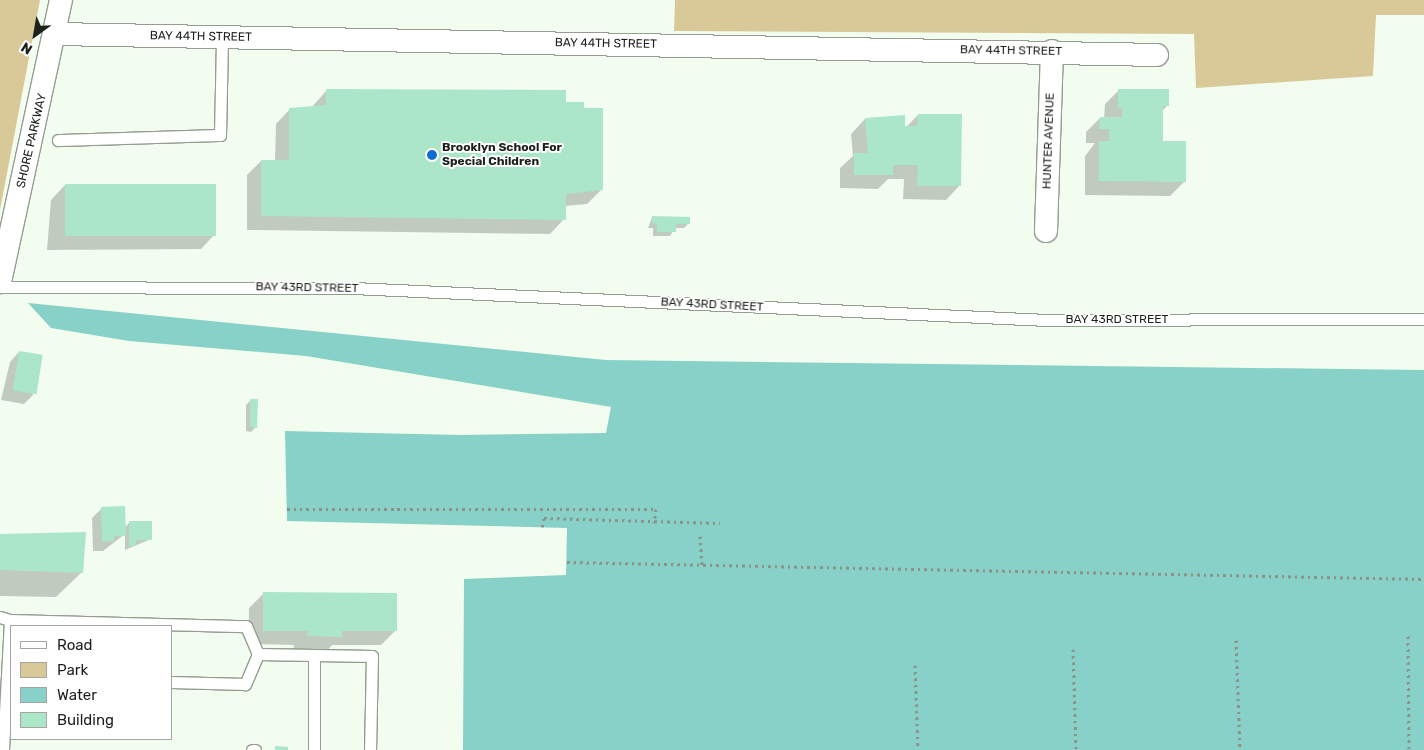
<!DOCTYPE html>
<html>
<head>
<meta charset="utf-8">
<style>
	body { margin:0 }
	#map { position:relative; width:1424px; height:750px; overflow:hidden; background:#f2fdef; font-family:Rubik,sans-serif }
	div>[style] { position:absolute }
	.green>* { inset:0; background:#dac998 }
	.water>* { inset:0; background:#88d1c8 }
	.shadow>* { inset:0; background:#0003 }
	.building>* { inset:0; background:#aae6c7; transform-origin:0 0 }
	.path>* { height:3px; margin-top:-1.5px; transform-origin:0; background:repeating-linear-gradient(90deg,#8b9389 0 2.5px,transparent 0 6.5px) }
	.roads { filter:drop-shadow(1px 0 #939d90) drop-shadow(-1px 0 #939d90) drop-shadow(0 1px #939d90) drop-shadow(0 -1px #939d90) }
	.lane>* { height:11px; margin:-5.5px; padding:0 5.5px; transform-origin:5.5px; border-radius:5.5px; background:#fff }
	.street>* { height:22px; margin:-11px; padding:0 11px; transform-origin:11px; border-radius:11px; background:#fff }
	.dots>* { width:14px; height:14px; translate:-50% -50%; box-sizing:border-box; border:2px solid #fff; border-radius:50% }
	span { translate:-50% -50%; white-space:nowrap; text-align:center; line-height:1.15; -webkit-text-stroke:4px #fff; paint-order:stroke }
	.street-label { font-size:12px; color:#1d211c }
	.poi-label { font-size:12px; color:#1d211c; font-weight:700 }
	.left { translate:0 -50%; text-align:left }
	.legend { position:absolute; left:10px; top:625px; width:162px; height:115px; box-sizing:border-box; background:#fff; border:1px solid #a5a6a4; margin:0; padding:6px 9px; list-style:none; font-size:15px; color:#1d211c }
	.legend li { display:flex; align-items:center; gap:10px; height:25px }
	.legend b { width:25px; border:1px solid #a5a6a4 }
	.north { position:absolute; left:10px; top:10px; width:50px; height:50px; -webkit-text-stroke:4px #fff; paint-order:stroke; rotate:212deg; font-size:14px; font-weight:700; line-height:20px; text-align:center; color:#1d211c }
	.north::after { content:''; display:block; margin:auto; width:18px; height:22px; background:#1d211c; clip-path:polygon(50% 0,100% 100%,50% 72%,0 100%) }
</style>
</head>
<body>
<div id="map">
	<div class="green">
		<i style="clip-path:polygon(0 0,40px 0,0 210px)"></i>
		<i style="clip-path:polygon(608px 0,1424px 0,1424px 15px,1376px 15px,1373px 76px,1196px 88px,1194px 34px,674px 31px,675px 0)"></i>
	</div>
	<div class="water">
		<i style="clip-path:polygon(28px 303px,606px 360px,1424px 370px,1424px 750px,463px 750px,464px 579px,566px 575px,567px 528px,287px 521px,285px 431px,460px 435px,606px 433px,611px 407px,306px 356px,129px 341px,51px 328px)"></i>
	</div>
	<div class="shadow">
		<i style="clip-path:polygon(1119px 90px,1168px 105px,1161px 112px,1161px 142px,1184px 182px,1170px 196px,1085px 195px,1085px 156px,1095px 143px,1086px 143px,1086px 132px,1100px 118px,1104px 118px,1105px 104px)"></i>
		<i style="clip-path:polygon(326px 91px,565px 103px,583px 109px,602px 189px,587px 204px,564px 206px,564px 219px,550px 234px,247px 230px,247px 175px,261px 161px,275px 161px,276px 124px,290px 109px,312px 107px)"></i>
		<i style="clip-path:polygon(918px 115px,960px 185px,946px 200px,903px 199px,904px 179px,888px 179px,878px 189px,840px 188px,840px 168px,853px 156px,851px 134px,865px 119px,904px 117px,904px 129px)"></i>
		<i style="clip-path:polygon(65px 185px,215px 234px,201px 249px,47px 250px,51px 200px)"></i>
		<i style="clip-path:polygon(652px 217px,688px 224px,684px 228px,675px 228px,670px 236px,653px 236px,653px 228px,648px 228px)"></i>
		<i style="clip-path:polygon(19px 352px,33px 395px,24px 404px,1px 400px,10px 362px)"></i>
		<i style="clip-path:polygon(251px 400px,256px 427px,251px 432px,246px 431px,246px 405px)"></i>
		<i style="clip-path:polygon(102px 508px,124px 528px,130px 522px,151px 539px,125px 550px,125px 534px,103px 551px,93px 551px,92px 518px)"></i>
		<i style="clip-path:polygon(0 536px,82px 572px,56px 597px,0 596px)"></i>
		<i style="clip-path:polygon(264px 593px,395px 631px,381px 645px,332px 645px,327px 651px,293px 650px,294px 645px,249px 644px,249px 608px)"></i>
	</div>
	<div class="building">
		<i style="clip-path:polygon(326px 89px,566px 90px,566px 102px,584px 102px,584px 108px,603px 108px,603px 190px,566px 194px,566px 220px,261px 216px,261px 160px,289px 160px,289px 108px,326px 105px)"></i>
		<i style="clip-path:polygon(1118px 89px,1169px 89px,1169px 106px,1163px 106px,1163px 141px,1186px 141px,1186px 182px,1099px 181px,1099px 141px,1109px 141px,1109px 129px,1099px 129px,1100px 117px,1122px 117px,1122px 108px,1118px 108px)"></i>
		<i style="clip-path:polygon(918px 114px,962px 114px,961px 186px,917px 186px,918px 165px,893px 165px,893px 175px,854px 175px,854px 153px,868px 153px,865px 118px,905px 115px,905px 126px,917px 126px)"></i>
		<i style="left:65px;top:184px;width:151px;height:52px"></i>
		<i style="clip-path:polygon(652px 216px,690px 217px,690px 224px,676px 224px,676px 232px,657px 232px,657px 224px,652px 223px)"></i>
		<i style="left:19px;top:351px;width:24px;height:40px;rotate:9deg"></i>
		<i style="clip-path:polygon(250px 399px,258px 399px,257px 428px,250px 427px)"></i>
		<i style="clip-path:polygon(125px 506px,126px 536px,114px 536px,114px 541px,102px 542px,101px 507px)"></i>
		<i style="clip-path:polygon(129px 521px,152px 521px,152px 540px,136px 540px,136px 546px,129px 546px)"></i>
		<i style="clip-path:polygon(86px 532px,83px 573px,0 570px,0 534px)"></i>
		<i style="clip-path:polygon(263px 592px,397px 593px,397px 631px,342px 631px,342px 637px,307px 636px,308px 631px,263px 631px)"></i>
		<i style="clip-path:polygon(275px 746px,288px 747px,288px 750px,275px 750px)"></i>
	</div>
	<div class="path">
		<i style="left:287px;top:509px;width:369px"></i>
		<i style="left:656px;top:509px;width:14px;rotate:98deg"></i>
		<i style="left:542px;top:527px;width:9px;rotate:-77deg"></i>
		<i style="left:544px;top:518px;width:176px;rotate:1.6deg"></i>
		<i style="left:700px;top:536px;width:31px;rotate:86deg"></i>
		<i style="left:567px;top:562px;width:857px;rotate:1.14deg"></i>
		<i style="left:1408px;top:636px;width:114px;rotate:89.5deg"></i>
		<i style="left:1236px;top:640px;width:110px;rotate:87.9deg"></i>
		<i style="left:1073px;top:649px;width:101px;rotate:88.3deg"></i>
		<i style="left:915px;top:665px;width:85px;rotate:88deg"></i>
	</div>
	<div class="roads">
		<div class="lane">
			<i style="left:58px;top:140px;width:162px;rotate:-1.8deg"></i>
			<i style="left:220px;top:135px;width:98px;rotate:-88.8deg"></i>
			<i style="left:0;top:287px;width:353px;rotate:0.2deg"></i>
			<i style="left:353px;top:288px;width:695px;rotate:2.64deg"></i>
			<i style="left:1047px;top:320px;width:377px;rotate:-0.2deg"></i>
			<i style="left:0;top:617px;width:10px;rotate:17deg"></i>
			<i style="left:10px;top:620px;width:130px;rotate:93.1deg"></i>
			<i style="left:10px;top:620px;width:236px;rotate:1.5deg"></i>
			<i style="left:246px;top:626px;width:30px;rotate:67deg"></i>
			<i style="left:258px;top:654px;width:33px;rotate:113deg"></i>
			<i style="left:245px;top:684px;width:74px;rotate:-178.5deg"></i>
			<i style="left:258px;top:654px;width:114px;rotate:1deg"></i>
			<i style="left:372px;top:656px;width:94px;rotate:91.2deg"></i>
			<i style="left:314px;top:655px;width:95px;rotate:90deg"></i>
			<i style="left:252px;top:750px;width:3px"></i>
		</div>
		<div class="street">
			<i style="left:55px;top:34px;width:1102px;rotate:1.09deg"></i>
			<i style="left:1046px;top:231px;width:180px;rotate:-88.1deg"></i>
			<i style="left:0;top:282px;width:289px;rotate:-77.8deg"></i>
		</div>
	</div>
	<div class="dots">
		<i style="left:432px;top:155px;background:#116cd5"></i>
	</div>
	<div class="street-label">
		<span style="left:201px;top:37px;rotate:1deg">BAY 44TH STREET</span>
		<span style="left:606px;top:44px;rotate:1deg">BAY 44TH STREET</span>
		<span style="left:1011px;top:51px;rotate:1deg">BAY 44TH STREET</span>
		<span style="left:32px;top:141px;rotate:-77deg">SHORE PARKWAY</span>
		<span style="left:1049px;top:141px;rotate:-88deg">HUNTER AVENUE</span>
		<span style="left:307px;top:288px;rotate:1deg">BAY 43RD STREET</span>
		<span style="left:712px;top:305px;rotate:3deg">BAY 43RD STREET</span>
		<span style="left:1117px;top:320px">BAY 43RD STREET</span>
	</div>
	<div class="poi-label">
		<span class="left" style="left:442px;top:155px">Brooklyn School For<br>Special Children</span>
	</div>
	<ul class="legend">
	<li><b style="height:6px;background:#fff"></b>Road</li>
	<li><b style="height:14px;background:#dac998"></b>Park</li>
	<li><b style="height:14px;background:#88d1c8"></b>Water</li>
	<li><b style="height:14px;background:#aae6c7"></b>Building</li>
	</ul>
	<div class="north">N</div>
</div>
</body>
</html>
